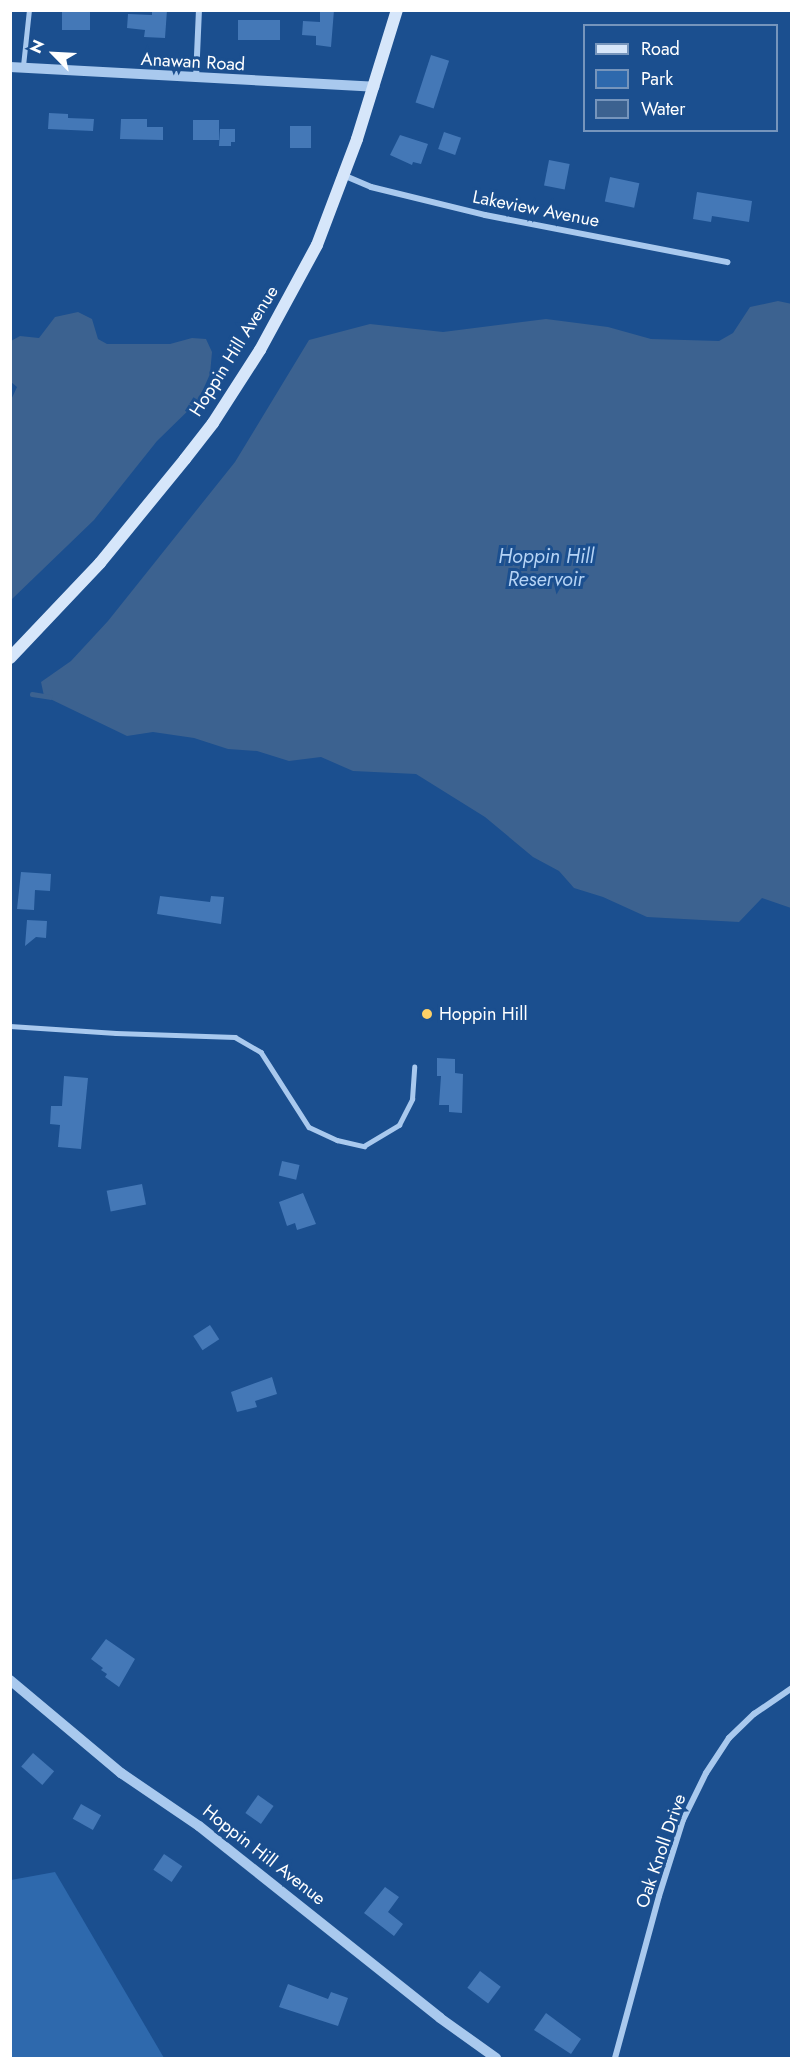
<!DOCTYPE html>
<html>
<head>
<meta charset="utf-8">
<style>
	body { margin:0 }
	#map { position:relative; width:802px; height:2069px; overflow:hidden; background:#1b4f8f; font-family:Jost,sans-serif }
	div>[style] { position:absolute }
	.green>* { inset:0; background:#2e69ad }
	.water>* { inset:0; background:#3c6290 }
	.stream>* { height:4.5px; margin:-2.25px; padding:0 2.25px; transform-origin:2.25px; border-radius:2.25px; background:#3c6290 }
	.building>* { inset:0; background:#4478b7; transform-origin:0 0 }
	.service>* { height:4.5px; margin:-2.25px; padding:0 2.25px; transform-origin:2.25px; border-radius:2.25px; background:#a9c9ee }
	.minor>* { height:6px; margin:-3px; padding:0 3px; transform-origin:3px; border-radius:3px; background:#a9c9ee }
	.tertiary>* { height:10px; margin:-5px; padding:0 5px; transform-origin:5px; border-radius:5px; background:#a9c9ee }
	.secondary>* { height:12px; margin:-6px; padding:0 6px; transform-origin:6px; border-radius:6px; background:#d6e6fa }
	.dots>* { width:16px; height:16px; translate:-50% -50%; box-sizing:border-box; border:3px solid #1b4f8f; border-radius:50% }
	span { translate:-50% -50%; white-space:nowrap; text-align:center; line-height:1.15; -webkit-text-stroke:6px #1b4f8f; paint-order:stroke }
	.street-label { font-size:18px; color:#fff }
	.poi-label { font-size:18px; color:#fff }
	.left { translate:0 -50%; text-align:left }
	.water-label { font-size:20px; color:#b5d3f5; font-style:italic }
	.frame { position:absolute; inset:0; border:12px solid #fff; pointer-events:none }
	.legend { position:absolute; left:583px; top:24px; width:195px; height:108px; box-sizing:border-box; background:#1b4f8f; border:2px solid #7695bc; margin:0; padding:8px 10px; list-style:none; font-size:18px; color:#fff }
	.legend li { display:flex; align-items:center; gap:12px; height:30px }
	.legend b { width:30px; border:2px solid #7695bc }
	.north { position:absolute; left:24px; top:24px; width:60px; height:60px; -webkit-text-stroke:4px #1b4f8f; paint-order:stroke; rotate:294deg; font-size:16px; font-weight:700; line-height:24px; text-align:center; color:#fff }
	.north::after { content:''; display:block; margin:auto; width:21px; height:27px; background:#fff; clip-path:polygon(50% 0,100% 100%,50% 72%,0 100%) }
</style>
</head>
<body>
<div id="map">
	<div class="green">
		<i style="clip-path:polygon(55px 1872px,164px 2058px,11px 2058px,11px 1880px)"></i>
	</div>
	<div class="water">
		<i style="clip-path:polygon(778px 301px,792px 304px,791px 908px,762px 898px,739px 922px,647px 917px,603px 897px,574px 888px,559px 871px,533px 857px,485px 817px,416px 774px,353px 771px,321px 757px,289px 761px,257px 751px,228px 749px,194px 738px,153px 732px,127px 736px,44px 696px,41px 682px,71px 661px,108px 621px,235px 462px,309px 340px,370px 324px,443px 332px,546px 319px,608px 327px,651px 339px,719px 341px,733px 333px,750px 307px)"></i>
		<i style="clip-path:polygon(78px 312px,92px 319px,98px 339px,107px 344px,170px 344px,192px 338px,206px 339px,212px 352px,210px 374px,198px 401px,157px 441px,94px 520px,11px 600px,10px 402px,17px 387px,11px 382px,11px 341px,20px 336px,39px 338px,55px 317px)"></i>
	</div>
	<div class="stream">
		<i style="left:32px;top:694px;width:18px;rotate:9deg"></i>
	</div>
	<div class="building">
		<i style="left:62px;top:10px;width:28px;height:20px"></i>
		<i style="clip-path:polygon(152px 10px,167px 10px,165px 38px,144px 37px,145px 30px,127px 28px,128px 14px,152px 15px)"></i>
		<i style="clip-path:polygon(320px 10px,334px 10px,331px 47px,316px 45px,316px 36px,302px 35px,303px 21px,320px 22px)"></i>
		<i style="left:238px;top:20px;width:42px;height:20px"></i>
		<i style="left:431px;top:55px;width:19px;height:50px;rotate:18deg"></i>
		<i style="clip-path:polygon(49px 113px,68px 114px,68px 118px,94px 119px,93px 131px,48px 129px)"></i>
		<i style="clip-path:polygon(121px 119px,147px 119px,147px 127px,163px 127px,163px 140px,120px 139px)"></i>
		<i style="left:193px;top:120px;width:26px;height:20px"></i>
		<i style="left:290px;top:126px;width:21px;height:22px"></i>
		<i style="clip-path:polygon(220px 129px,235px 129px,235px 142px,231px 142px,231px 146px,219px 146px)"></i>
		<i style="left:444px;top:132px;width:18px;height:18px;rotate:19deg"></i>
		<i style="clip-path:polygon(400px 135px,428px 144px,421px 164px,413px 162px,412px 165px,390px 155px)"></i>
		<i style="left:549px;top:160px;width:21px;height:26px;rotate:11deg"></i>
		<i style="left:610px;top:177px;width:30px;height:25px;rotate:12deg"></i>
		<i style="clip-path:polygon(697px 192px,752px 201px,749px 222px,712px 216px,711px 222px,693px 219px)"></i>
		<i style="clip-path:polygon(21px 872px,51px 874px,50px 891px,35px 890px,34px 910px,17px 909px)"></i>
		<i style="clip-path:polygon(160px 896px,210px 902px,211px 896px,224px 897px,221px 924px,157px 914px)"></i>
		<i style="clip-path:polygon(27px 920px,47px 921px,46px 938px,36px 937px,25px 946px)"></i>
		<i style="clip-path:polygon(437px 1058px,455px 1059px,455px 1073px,463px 1074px,462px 1113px,449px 1112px,449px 1105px,439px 1105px,441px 1076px,437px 1076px)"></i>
		<i style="clip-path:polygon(64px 1076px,88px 1078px,81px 1149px,58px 1147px,60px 1125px,50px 1124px,51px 1106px,62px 1106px)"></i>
		<i style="left:282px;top:1161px;width:18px;height:15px;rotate:13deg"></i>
		<i style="left:142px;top:1184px;width:21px;height:36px;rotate:79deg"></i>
		<i style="clip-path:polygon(303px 1193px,316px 1224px,297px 1230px,295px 1223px,287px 1226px,279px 1202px)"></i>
		<i style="left:210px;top:1325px;width:17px;height:20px;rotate:57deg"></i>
		<i style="clip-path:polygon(272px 1377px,277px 1394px,255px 1401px,257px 1407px,237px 1412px,231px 1392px)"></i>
		<i style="clip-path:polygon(106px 1639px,135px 1659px,119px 1687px,105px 1677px,107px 1674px,101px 1670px,103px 1668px,91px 1659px)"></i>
		<i style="left:33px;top:1753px;width:28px;height:18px;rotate:41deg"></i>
		<i style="left:258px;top:1795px;width:19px;height:22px;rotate:35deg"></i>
		<i style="left:81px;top:1804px;width:23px;height:17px;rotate:29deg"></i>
		<i style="left:164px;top:1854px;width:22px;height:19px;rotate:34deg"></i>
		<i style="clip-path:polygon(385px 1887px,399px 1897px,388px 1912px,403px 1924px,394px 1936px,364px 1913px)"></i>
		<i style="left:480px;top:1971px;width:26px;height:21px;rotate:37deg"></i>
		<i style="clip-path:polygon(288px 1984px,328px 1999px,331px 1992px,348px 1998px,338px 2026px,279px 2007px)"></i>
		<i style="clip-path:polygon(546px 2013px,581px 2039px,571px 2054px,534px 2030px)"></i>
	</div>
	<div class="service">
		<i style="left:23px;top:66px;width:56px;rotate:-83.9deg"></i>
		<i style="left:10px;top:1026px;width:106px;rotate:3.8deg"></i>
		<i style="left:116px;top:1033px;width:119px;rotate:1.9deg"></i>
		<i style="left:235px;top:1037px;width:30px;rotate:30deg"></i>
		<i style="left:261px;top:1052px;width:89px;rotate:57.4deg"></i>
		<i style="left:309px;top:1127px;width:31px;rotate:25deg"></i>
		<i style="left:337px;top:1140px;width:28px;rotate:13deg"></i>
		<i style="left:364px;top:1146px;width:41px;rotate:-31deg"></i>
		<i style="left:399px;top:1125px;width:29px;rotate:-63deg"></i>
		<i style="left:412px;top:1099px;width:32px;rotate:-86deg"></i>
	</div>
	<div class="minor">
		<i style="left:196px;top:78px;width:68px;rotate:-87.5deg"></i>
		<i style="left:343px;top:175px;width:30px;rotate:23deg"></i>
		<i style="left:371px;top:187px;width:117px;rotate:13.8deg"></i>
		<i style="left:485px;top:215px;width:247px;rotate:11deg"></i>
		<i style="left:615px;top:2058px;width:168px;rotate:-74.8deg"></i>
		<i style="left:659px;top:1896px;width:80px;rotate:-72.5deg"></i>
		<i style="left:683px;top:1820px;width:52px;rotate:-63.9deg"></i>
		<i style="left:706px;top:1773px;width:42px;rotate:-56.7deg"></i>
		<i style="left:729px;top:1738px;width:35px;rotate:-44deg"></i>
		<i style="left:754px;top:1714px;width:46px;rotate:-34.4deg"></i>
	</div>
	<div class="tertiary">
		<i style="left:10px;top:67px;width:365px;rotate:3.1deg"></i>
		<i style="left:10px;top:1680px;width:145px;rotate:40deg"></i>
		<i style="left:121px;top:1773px;width:94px;rotate:34.2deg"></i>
		<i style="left:199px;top:1826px;width:308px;rotate:38.5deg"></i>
		<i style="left:440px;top:2018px;width:69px;rotate:35.5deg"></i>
	</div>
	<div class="secondary">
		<i style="left:10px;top:658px;width:131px;rotate:-46.5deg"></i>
		<i style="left:100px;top:563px;width:134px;rotate:-50.7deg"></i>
		<i style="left:185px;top:459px;width:46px;rotate:-52.1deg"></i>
		<i style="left:213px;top:423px;width:87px;rotate:-57.2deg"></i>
		<i style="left:260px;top:350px;width:119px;rotate:-61.5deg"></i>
		<i style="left:317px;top:245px;width:113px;rotate:-69.3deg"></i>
		<i style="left:357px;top:139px;width:135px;rotate:-72.8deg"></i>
	</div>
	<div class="dots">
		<i style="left:427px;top:1014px;background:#ffd166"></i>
	</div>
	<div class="street-label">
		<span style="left:193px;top:62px;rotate:3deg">Anawan Road</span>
		<span style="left:536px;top:209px;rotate:11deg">Lakeview Avenue</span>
		<span style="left:234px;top:351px;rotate:-58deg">Hoppin Hill Avenue</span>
		<span style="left:661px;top:1851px;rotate:-71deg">Oak Knoll Drive</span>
		<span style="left:264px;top:1855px;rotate:38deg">Hoppin Hill Avenue</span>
	</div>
	<div class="poi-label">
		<span class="left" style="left:439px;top:1014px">Hoppin Hill</span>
	</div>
	<div class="water-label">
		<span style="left:546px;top:568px">Hoppin Hill<br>Reservoir</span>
	</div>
	<div class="frame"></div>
	<ul class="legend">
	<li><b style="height:8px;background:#d6e6fa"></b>Road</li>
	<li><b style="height:16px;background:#2e69ad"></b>Park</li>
	<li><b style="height:16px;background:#3c6290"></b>Water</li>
	</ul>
	<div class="north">N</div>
</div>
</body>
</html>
